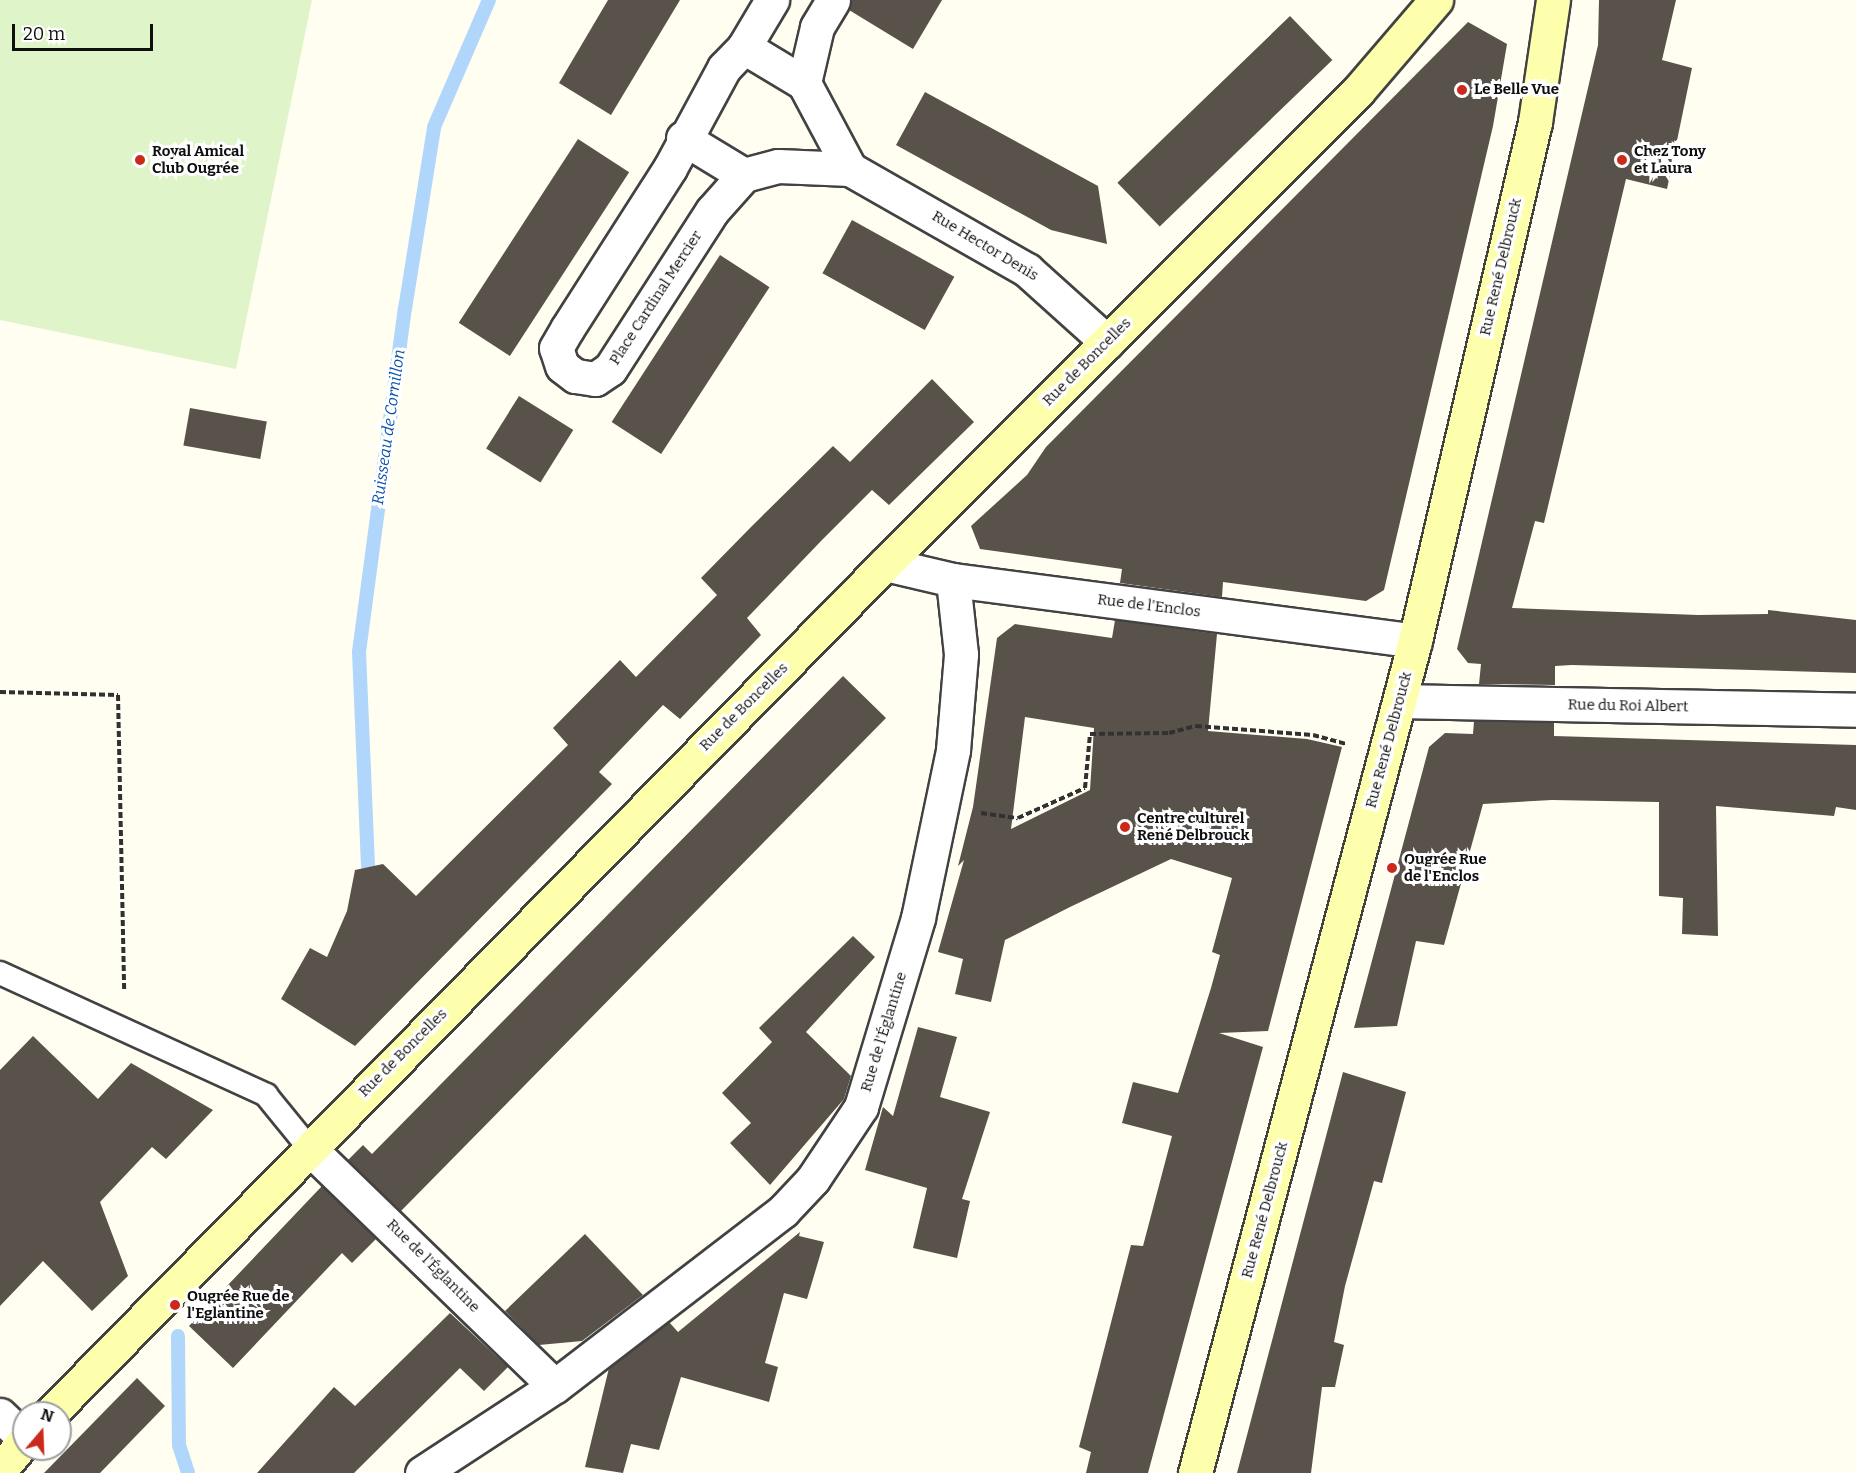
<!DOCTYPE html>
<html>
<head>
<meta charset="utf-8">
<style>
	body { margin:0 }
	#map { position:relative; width:1856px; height:1473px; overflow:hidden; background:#fffef1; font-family:Bitter,serif }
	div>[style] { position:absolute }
	.pitch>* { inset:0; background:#e0f4ca }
	.stream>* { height:14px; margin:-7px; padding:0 7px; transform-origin:7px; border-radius:7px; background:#b1d6fb }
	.building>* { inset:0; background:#59524a; transform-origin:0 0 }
	.path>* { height:4px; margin-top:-2px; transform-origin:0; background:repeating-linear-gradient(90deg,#313131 0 6px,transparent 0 9px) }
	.roads { filter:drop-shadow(2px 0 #424242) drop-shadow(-2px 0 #424242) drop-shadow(0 2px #424242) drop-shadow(0 -2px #424242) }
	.lane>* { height:22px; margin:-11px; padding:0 11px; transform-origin:11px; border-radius:11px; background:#fff }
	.street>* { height:33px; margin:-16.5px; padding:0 16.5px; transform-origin:16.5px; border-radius:16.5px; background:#fff }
	.secondary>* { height:33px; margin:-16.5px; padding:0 16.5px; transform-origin:16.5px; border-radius:16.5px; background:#feffac }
	.dots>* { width:16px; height:16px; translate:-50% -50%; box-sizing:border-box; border:3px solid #fff; border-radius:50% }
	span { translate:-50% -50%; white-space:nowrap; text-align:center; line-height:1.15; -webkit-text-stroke:6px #fff; paint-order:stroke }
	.poi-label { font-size:15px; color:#0f0f0f; font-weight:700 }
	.left { translate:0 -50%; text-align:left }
	.street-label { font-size:15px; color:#0f0f0f }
	.water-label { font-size:16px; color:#0d53ac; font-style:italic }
	.north { position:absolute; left:12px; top:1401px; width:60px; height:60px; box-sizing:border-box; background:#fff; border:2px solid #9f9f9f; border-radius:50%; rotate:19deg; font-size:16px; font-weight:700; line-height:24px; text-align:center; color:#0f0f0f }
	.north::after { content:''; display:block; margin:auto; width:21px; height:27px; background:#cb291b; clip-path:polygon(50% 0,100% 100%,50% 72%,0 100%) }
	.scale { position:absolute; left:12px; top:24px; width:141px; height:27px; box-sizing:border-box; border:3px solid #0f0f0f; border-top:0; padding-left:8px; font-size:18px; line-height:21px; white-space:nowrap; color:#0f0f0f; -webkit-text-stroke:4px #fff; paint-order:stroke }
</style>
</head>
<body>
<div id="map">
	<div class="pitch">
		<i style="clip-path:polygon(0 0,312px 0,236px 369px,0 320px)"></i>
	</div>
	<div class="stream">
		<i style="left:368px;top:866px;width:214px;rotate:-92.4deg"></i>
		<i style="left:359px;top:652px;width:346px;rotate:-82.4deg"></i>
		<i style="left:405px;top:309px;width:184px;rotate:-80.9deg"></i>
		<i style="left:434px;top:127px;width:138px;rotate:-66.6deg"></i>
		<i style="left:178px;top:1336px;width:109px;rotate:89.5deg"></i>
		<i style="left:179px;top:1445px;width:29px;rotate:72deg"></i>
	</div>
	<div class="building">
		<i style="clip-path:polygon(608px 0,680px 0,611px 115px,559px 83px)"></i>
		<i style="clip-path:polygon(852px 0,942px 0,913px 49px,849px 10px)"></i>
		<i style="clip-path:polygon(1599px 0,1676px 0,1662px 60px,1692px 68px,1667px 189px,1626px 179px,1544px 523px,1535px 521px,1512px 608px,1698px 615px,1768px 614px,1768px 610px,1856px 620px,1856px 673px,1572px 665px,1555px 666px,1555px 685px,1479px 684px,1481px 664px,1468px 663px,1457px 649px,1598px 45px)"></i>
		<i style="left:1290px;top:16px;width:61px;height:240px;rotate:46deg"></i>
		<i style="clip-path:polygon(1468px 22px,1507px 44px,1493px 126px,1384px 590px,1366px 601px,1223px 582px,1222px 597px,1120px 583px,1122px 569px,980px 549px,971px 526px,1027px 475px,1046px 447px)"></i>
		<i style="clip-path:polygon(925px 92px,1098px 186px,1107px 244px,1051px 230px,896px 145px)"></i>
		<i style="left:578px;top:139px;width:61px;height:219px;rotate:33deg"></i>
		<i style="left:852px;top:220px;width:117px;height:61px;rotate:29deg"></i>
		<i style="left:720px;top:255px;width:59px;height:199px;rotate:33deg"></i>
		<i style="clip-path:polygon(932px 379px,974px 422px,889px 505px,872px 490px,822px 540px,747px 618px,761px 635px,680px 719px,663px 705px,599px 772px,612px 784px,355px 1046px,281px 999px,310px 948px,327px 957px,347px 911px,355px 870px,383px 864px,416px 896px,568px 745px,553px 728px,620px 660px,636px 677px,717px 595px,701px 578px,753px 525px,833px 446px,850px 462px)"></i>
		<i style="left:519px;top:396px;width:64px;height:62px;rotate:32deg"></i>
		<i style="left:190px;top:408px;width:78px;height:38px;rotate:10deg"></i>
		<i style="clip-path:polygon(evenodd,1115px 620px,1217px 634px,1208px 731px,1307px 739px,1342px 747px,1268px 1031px,1219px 1033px,1263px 1047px,1148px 1473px,1086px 1473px,1091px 1452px,1079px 1447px,1131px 1245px,1143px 1246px,1172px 1136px,1122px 1123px,1133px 1082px,1178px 1093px,1211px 988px,1220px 955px,1212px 952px,1232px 878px,1171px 859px,1070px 907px,1005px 940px,991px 1002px,955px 994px,963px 959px,938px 952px,964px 860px,958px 866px,973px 807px,997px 638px,1015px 624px,1112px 638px,1115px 620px,1025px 717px,1094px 728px,1090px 790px,1011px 829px,1025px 717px)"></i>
		<i style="clip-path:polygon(843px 676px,886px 718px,401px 1211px,348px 1160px,363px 1145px,372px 1154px)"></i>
		<i style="clip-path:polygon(1474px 721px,1554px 723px,1554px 736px,1856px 745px,1856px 810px,1836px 807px,1834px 816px,1716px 806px,1718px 936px,1682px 934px,1683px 898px,1659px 896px,1659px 802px,1552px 800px,1483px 804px,1444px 945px,1416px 941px,1397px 1026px,1354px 1028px,1429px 747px,1445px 733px,1473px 734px)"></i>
		<i style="clip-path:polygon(853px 936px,875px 957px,806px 1032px,851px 1076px,844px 1099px,770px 1185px,730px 1143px,751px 1123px,722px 1093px,772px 1042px,759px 1028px)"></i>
		<i style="clip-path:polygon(918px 1027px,957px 1037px,940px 1097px,990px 1112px,962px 1199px,970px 1201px,957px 1258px,913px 1248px,927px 1188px,865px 1170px,883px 1107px,893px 1116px)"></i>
		<i style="clip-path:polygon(33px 1036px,98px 1099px,131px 1063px,213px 1110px,166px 1159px,152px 1147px,100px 1202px,128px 1276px,92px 1311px,43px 1261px,0 1306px,0 1070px)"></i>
		<i style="clip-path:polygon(1343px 1072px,1406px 1092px,1382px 1183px,1374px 1181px,1345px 1286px,1334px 1342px,1344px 1345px,1335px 1387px,1322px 1387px,1311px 1473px,1237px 1473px)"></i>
		<i style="clip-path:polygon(322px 1186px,376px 1239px,352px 1263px,342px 1253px,233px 1368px,189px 1326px)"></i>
		<i style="clip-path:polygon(800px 1232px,799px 1236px,824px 1242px,807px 1299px,784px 1293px,765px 1363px,778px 1367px,769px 1402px,681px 1377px,659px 1450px,631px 1444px,623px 1473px,585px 1467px,609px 1368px,669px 1322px,678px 1332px)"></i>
		<i style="clip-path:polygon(585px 1234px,643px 1295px,582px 1341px,539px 1345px,505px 1311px)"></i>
		<i style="clip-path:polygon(450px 1313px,508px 1367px,484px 1391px,460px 1368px,354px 1473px,257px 1473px,334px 1387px,355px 1406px)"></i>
		<i style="clip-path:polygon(137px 1378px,165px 1406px,100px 1473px,44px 1473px)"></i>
	</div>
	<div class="path">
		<i style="left:0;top:692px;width:118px;rotate:1.5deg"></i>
		<i style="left:118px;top:695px;width:295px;rotate:88.8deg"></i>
		<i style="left:981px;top:813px;width:37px;rotate:8deg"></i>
		<i style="left:1018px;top:818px;width:73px;rotate:-24.1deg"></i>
		<i style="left:1085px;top:788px;width:54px;rotate:-84.7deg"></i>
		<i style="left:1090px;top:734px;width:79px;rotate:-0.7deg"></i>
		<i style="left:1169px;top:733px;width:28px;rotate:-15deg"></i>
		<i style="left:1196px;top:726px;width:117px;rotate:4.4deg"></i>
		<i style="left:1313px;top:735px;width:35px;rotate:15deg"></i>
	</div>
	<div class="roads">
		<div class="lane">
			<i style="left:0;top:973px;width:293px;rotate:24.6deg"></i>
			<i style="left:266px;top:1095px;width:68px;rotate:50.9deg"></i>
		</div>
		<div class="street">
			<i style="left:744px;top:47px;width:70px;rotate:31deg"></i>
			<i style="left:804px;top:83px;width:98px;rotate:61.9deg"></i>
			<i style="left:804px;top:83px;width:57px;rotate:-76.9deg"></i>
			<i style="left:817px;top:27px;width:31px;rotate:-59deg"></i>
			<i style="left:683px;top:138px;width:71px;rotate:31.2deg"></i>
			<i style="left:744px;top:175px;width:35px;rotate:-15deg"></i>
			<i style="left:778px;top:166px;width:72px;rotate:2.4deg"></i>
			<i style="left:850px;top:169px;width:204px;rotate:29.7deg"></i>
			<i style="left:1027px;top:270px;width:108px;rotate:42deg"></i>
			<i style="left:744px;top:175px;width:48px;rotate:131.6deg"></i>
			<i style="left:712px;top:211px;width:188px;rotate:122.8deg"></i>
			<i style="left:610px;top:369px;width:18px;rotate:146deg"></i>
			<i style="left:595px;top:379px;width:20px;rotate:-171deg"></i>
			<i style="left:575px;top:376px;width:16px;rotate:-142deg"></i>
			<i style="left:562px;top:366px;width:19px;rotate:-108deg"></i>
			<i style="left:556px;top:348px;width:22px;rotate:-60deg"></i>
			<i style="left:567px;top:329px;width:191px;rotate:-57.4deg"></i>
			<i style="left:670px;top:168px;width:114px;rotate:-61.6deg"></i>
			<i style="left:724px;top:68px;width:29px;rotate:-46deg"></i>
			<i style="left:744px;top:47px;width:55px;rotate:-59.2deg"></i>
			<i style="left:885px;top:564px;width:70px;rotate:13.2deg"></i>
			<i style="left:953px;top:580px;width:466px;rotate:7.5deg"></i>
			<i style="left:1400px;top:701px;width:456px;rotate:1.1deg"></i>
			<i style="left:309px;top:1148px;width:342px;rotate:44.1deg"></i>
			<i style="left:0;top:1415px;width:33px;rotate:44deg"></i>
			<i style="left:422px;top:1473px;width:159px;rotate:-33.2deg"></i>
			<i style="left:555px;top:1386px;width:287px;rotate:-37.5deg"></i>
			<i style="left:783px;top:1211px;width:44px;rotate:-46.8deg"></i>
			<i style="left:813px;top:1179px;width:87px;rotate:-56.3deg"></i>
			<i style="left:861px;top:1107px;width:197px;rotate:-73.2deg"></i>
			<i style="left:918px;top:918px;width:172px;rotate:-78.2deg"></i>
			<i style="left:953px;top:750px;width:96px;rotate:-85.2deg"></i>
			<i style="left:961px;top:654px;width:74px;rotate:-96.2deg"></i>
		</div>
		<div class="secondary">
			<i style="left:51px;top:1413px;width:1190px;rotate:-45.51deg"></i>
			<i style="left:885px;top:564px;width:669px;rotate:-45deg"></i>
			<i style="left:1358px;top:91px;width:120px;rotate:-49.4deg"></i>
			<i style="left:0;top:1470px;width:38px;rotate:-50deg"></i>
			<i style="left:1195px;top:1473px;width:861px;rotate:-75.19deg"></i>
			<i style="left:1415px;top:641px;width:533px;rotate:-76.98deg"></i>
			<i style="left:1535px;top:122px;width:123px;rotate:-81.6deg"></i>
		</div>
	</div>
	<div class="dots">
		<i style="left:1462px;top:90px;background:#cb291b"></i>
		<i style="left:140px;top:160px;background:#cb291b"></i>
		<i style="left:1622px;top:160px;background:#cb291b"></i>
		<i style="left:1125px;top:827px;background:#cb291b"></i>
		<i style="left:1392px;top:868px;background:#cb291b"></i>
		<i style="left:175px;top:1305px;background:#cb291b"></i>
	</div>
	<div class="poi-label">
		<span class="left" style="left:1474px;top:90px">Le Belle Vue</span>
		<span class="left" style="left:152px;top:160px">Royal Amical<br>Club Ougrée</span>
		<span class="left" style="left:1634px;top:160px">Chez Tony<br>et Laura</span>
		<span class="left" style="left:1137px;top:827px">Centre culturel<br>René Delbrouck</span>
		<span class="left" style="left:1404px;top:868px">Ougrée Rue<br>de l'Enclos</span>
		<span class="left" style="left:187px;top:1305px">Ougrée Rue de<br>l'Eglantine</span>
	</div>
	<div class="street-label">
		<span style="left:985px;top:246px;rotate:31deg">Rue Hector Denis</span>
		<span style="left:1501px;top:267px;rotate:-77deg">Rue René Delbrouck</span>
		<span style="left:656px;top:298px;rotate:-57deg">Place Cardinal Mercier</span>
		<span style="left:1087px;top:362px;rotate:-45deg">Rue de Boncelles</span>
		<span style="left:1149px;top:606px;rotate:7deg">Rue de l'Enclos</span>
		<span style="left:1628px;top:706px;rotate:1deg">Rue du Roi Albert</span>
		<span style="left:744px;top:707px;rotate:-45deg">Rue de Boncelles</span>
		<span style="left:1389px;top:740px;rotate:-75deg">Rue René Delbrouck</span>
		<span style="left:884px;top:1032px;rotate:-73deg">Rue de l'Églantine</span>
		<span style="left:403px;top:1053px;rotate:-45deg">Rue de Boncelles</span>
		<span style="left:1265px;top:1210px;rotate:-75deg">Rue René Delbrouck</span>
		<span style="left:433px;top:1266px;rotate:45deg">Rue de l'Églantine</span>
	</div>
	<div class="water-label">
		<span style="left:389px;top:427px;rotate:-82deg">Ruisseau de Cornillon</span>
	</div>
	<div class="north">N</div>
	<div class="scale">20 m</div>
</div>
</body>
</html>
